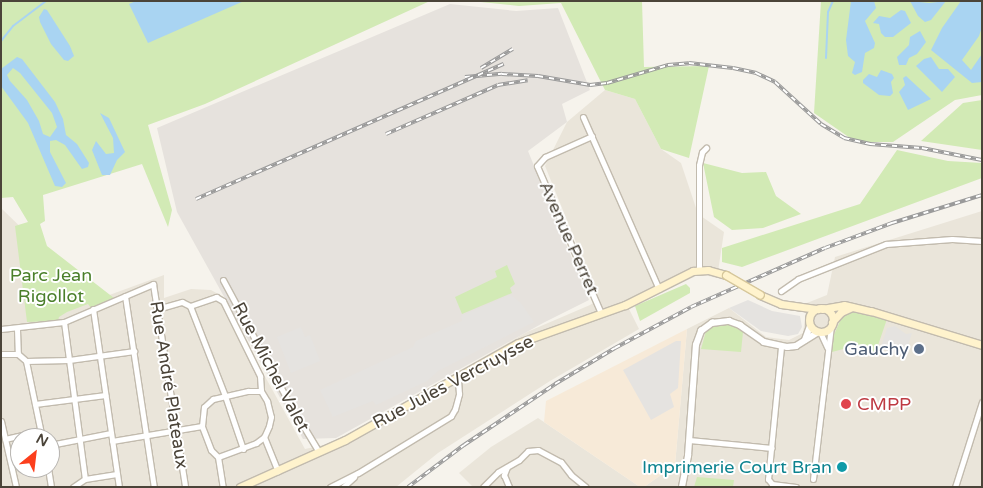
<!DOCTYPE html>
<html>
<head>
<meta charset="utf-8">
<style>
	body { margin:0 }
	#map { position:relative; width:983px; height:488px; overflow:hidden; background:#f6f3ec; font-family:"Varela Round",sans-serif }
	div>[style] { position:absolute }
	.residential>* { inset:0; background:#eae5da }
	.commercial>* { inset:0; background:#f7ead8 }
	.industrial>* { inset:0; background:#e6e2dd }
	.green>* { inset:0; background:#d2eab5 }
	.parking>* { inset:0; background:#e5e3e0 }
	.water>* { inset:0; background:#a9d4f2 }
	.stream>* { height:2px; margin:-1px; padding:0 1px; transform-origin:1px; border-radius:1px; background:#a9d4f2 }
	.roads { filter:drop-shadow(1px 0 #c2bbae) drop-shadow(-1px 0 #c2bbae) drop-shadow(0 1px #c2bbae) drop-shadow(0 -1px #c2bbae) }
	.minor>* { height:5px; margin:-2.5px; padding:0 2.5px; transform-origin:2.5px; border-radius:2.5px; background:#fff }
	.tertiary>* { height:5.5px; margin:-2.75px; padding:0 2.75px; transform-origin:2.75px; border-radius:2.75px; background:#fff }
	.secondary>* { height:7px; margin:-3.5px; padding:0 3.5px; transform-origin:3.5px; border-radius:3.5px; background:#fff3cd }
	.secondary>.ring { margin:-3.5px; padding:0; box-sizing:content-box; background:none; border:7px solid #fff3cd; border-radius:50% }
	.rail>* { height:4px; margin-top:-2px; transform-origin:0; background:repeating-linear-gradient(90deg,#fff 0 5.5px,#9a9a9a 0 11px); box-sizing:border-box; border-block:1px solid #9a9a9a }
	.bridges { filter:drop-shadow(1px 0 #d6c79b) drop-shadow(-1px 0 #d6c79b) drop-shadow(0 1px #d6c79b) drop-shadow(0 -1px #d6c79b) }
	.secondary-bridge>* { height:7px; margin:-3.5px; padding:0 3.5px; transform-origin:3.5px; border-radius:3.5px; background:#fff3cd }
	.dots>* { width:14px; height:14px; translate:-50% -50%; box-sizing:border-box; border:2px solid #fff; border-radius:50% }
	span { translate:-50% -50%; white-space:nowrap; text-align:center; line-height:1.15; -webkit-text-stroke:4px #fff; paint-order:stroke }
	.street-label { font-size:18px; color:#4b4439 }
	.park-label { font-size:18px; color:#4a7f2a }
	.service-label { font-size:18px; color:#4e5e75 }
	.right { translate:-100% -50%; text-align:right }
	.health-label { font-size:18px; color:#be3a42 }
	.left { translate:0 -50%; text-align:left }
	.culture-label { font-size:18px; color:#0d838f }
	.frame { position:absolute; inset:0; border:2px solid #4b4439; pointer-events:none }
	.north { position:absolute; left:10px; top:428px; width:50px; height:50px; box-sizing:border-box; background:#fff; border:1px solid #b7b4b0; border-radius:50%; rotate:29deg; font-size:14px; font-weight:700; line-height:20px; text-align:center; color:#4b4439 }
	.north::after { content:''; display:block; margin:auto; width:18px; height:22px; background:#fc3f1d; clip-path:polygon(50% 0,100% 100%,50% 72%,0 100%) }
</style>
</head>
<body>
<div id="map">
	<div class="residential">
		<i style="clip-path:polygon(evenodd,605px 90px,635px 99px,661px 149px,681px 163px,698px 214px,724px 232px,717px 278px,700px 274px,629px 309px,639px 329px,550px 381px,438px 453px,396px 487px,1px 487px,1px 208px,34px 240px,63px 312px,164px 275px,164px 298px,191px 289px,211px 290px,220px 295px,305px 449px,333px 443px,527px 332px,590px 305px,599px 299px,545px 166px,567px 122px,605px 90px,20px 438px,50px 438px,50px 468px,20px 468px,20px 438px)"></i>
		<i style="clip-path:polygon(982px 211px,982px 487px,644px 487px,675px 465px,687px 329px,729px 308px,766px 337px,789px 340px,803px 333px,807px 303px,827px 295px,835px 257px)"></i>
		<i style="clip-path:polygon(538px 418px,640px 487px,473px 487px,459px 473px,491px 447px)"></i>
	</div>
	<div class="commercial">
		<i style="clip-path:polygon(687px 329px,675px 465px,644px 487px,640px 487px,544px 422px,546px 401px)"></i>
	</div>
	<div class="industrial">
		<i style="clip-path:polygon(450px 4px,516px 11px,558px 8px,590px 90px,562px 104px,567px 122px,528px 151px,589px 300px,543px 323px,336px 438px,303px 439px,177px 212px,157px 128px)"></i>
	</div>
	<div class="green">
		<i style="clip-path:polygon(1px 1px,430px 1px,205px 104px,148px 125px,172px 210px,168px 227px,142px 164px,43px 195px,45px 221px,40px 224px,47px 246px,114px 298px,91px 308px,88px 304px,67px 312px,59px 317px,58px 321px,27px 322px,15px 226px,28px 222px,13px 197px,1px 198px)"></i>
		<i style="clip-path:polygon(471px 1px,642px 1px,644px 67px,709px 66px,689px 158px,661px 149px,635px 99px,605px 90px,561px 3px,519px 6px)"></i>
		<i style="clip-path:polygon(821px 1px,982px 1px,982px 95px,955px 100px,893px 142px,866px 142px,850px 138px,814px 113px)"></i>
		<i style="clip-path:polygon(982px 100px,982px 150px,921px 141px,963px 103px)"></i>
		<i style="clip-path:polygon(897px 150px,948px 161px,982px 163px,982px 178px,742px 267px,722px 262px,722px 248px,860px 204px)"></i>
		<i style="clip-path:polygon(703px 163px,742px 173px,766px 172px,776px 196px,801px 214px,763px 228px,732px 230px,714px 217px)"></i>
		<i style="clip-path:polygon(507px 265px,515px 284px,510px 288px,512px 293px,462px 314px,455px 297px,497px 277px,495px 271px)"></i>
		<i style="clip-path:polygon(686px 284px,690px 288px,690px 293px,640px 321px,635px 306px)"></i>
		<i style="clip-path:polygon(845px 310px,887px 319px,875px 354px,851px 347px,832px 352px,832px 339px)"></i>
		<i style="clip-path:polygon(729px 323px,743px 332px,741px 352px,701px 349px,706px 331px,717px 324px)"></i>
		<i style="clip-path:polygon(697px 477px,734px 480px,733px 487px,694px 487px)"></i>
	</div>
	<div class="parking">
		<i style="clip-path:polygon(510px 295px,520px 302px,534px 322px,438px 371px,427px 381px,376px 405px,373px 401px,333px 417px,320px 390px,413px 347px,416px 341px,462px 321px,461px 316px)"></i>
		<i style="clip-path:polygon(748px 300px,772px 311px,800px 316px,802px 327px,798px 334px,788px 336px,761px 331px,729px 308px)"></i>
		<i style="clip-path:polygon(895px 326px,906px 334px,912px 333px,906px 351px,900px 355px,884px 350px,885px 345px,881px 347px,887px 328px)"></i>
		<i style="clip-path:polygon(301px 327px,305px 337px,310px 335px,320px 361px,291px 373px,277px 337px)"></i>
		<i style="clip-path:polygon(676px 341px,681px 341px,678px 388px,670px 394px,674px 407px,651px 420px,623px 370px)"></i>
	</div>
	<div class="water">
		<i style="clip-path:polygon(136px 1px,244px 1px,148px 43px,129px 4px)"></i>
		<i style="clip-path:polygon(851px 1px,874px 1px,876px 8px,865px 21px,875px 43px,874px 48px,865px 53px,862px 72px,855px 75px,852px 73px,855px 62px,848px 56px,846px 40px)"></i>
		<i style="clip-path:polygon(910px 1px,929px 3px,946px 1px,931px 20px,925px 22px,918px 16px)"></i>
		<i style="clip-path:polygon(961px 1px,982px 1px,982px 27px,979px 36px,962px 60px,971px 70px,982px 54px,982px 82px,972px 83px,931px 50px,942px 28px)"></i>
		<i style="clip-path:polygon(44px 9px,47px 10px,70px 46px,74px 56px,68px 61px,64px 60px,51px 44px,40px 22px,39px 17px)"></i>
		<i style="clip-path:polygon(901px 10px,905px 11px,911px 23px,893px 37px,885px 37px,881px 33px,879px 24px,873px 23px,879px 16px,890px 18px)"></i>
		<i style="clip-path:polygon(920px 31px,926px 42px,917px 54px,909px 58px,906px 65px,899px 65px,897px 57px,909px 45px,910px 37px)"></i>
		<i style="clip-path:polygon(evenodd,17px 57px,22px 59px,55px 102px,63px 119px,66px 135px,77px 144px,89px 163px,88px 167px,82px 169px,65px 145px,56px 140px,50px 141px,50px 152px,66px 183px,62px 187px,55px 186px,28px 123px,1px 86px,1px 69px,17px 57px,13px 68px,20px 73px,52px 113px,57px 127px,50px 137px,43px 134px,39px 121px,27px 100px,10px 81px,7px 75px,13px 68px)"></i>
		<i style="clip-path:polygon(931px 57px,939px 69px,948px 69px,955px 77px,942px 92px,916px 66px,924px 59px)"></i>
		<i style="clip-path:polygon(881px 70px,892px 74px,894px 78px,891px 82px,893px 93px,890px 96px,879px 95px,863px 83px,863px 80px,869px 74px,877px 77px)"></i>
		<i style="clip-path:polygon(906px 76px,931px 99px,908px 110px,899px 92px,905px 85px,903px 78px)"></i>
		<i style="clip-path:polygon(100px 113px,109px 118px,125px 152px,117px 160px,110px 175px,102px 175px,92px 150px,96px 141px,106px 154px,114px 153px,113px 138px)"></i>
	</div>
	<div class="stream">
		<i style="left:1px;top:41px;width:19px;rotate:-51deg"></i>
		<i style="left:13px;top:26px;width:41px;rotate:-37.1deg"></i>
		<i style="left:826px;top:58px;width:46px;rotate:-87.5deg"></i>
		<i style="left:828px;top:12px;width:12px;rotate:-66deg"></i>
	</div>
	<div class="roads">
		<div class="minor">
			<i style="left:583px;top:117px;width:188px;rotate:66.2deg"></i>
			<i style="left:592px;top:136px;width:51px;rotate:155.9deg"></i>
			<i style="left:545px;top:157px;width:12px;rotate:132deg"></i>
			<i style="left:537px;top:166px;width:160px;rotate:66.5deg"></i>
			<i style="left:699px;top:270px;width:105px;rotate:-90deg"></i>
			<i style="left:699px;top:165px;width:13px;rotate:-77deg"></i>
			<i style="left:702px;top:152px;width:6px;rotate:-45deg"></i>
			<i style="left:223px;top:280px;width:135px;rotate:61.7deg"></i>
			<i style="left:287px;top:399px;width:62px;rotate:58.9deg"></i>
			<i style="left:781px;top:291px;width:21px;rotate:-35deg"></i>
			<i style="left:798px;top:279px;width:95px;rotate:-21.7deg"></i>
			<i style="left:886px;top:244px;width:66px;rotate:-4.3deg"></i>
			<i style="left:952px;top:239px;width:30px;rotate:4deg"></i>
			<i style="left:125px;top:296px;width:193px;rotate:81.4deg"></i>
			<i style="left:190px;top:306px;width:28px;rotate:-19deg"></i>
			<i style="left:216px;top:297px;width:8px;rotate:30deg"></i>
			<i style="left:223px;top:301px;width:84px;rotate:63.7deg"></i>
			<i style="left:260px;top:376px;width:15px;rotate:86deg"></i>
			<i style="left:93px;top:309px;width:180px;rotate:81.7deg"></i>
			<i style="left:157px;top:309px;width:26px;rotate:-16deg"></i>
			<i style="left:182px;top:302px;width:9px;rotate:27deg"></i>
			<i style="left:190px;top:306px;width:97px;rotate:68.7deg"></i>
			<i style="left:225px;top:396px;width:56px;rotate:71.2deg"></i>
			<i style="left:64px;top:322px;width:158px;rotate:82.4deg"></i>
			<i style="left:1px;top:329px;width:63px;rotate:-6.3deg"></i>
			<i style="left:64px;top:322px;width:97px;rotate:-23.1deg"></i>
			<i style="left:153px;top:284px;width:206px;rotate:81deg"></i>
			<i style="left:17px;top:329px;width:25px;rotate:88deg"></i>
			<i style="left:18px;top:354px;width:11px;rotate:41deg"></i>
			<i style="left:26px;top:361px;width:79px;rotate:78.3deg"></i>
			<i style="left:820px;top:332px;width:17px;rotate:65deg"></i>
			<i style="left:781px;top:347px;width:133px;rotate:95.6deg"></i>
			<i style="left:768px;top:479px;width:6px;rotate:51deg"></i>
			<i style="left:772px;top:484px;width:24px;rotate:7deg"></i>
			<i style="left:1px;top:354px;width:17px"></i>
			<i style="left:26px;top:361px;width:43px;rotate:-1.3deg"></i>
			<i style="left:69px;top:360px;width:66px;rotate:-7.9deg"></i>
			<i style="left:248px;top:391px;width:13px"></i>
			<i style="left:261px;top:391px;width:12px;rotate:59deg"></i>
			<i style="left:267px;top:401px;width:16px;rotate:76deg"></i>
			<i style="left:271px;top:417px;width:9px;rotate:103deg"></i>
			<i style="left:269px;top:426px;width:12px;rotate:114deg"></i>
			<i style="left:264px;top:437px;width:10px;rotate:143deg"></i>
			<i style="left:256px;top:443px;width:40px;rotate:159.8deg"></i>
			<i style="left:218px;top:457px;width:10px;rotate:-135deg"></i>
			<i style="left:211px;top:450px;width:26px;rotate:-111deg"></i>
			<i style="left:202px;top:426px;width:19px;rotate:-84deg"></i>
			<i style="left:204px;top:407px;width:12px;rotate:-42deg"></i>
			<i style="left:213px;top:399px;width:36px;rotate:-13deg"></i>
			<i style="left:35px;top:404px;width:71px;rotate:-7.3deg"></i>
			<i style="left:1px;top:421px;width:68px;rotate:77.2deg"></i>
			<i style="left:264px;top:437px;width:37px;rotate:68deg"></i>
			<i style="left:5px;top:439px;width:36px;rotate:-13deg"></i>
			<i style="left:689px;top:440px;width:83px;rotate:5.5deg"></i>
			<i style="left:112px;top:441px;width:91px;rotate:-9.5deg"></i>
			<i style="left:50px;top:445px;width:62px;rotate:-11.1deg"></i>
			<i style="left:218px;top:457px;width:30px;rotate:81deg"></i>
			<i style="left:507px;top:467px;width:9px;rotate:111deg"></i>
			<i style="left:504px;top:475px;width:13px;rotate:67deg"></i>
			<i style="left:48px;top:468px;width:19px;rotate:81deg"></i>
			<i style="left:813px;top:479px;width:154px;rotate:-83.3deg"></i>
			<i style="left:73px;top:487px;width:14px;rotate:-34deg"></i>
			<i style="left:85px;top:479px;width:32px;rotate:-9deg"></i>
			<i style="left:330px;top:487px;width:31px;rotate:-27deg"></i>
			<i style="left:358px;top:473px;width:109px;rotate:-31.5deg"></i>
			<i style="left:451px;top:416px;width:8px;rotate:-60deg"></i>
			<i style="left:455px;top:409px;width:16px;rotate:-75deg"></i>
			<i style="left:459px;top:394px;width:16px;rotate:-94deg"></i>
			<i style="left:343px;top:487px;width:15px;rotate:-42deg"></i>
			<i style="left:483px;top:487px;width:21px;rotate:-45deg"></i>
			<i style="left:498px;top:472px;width:24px;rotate:-30deg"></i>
			<i style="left:519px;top:460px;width:13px;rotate:-45deg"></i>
			<i style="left:528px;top:451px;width:10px;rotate:-6deg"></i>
			<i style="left:538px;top:450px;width:26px;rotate:28deg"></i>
			<i style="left:561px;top:462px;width:16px;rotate:52deg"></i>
			<i style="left:571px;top:475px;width:19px;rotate:39deg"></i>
			<i style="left:955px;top:487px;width:89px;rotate:-72.4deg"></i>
		</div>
		<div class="tertiary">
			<i style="left:805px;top:340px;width:15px;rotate:-70deg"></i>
			<i style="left:682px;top:487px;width:32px;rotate:-79deg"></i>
			<i style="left:688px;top:456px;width:111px;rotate:-85.9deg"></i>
			<i style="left:696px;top:345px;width:15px;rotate:-70deg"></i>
			<i style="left:701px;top:331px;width:14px;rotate:-36deg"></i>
			<i style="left:712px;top:323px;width:17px;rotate:-7deg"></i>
			<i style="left:729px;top:321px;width:12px;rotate:20deg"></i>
			<i style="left:740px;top:325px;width:29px;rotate:35deg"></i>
			<i style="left:764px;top:342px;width:24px;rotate:12deg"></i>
			<i style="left:787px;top:347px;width:9px;rotate:-6deg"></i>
			<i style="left:796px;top:346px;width:26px;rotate:-32deg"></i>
		</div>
		<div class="secondary">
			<i style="left:760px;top:295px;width:23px;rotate:23deg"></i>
			<i style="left:781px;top:304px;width:37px;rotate:8deg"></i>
			<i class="ring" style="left:809px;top:308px;width:17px;height:17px"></i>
			<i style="left:822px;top:309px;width:22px;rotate:-10deg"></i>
			<i style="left:844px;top:305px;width:28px;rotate:13deg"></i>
			<i style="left:871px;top:311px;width:116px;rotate:17deg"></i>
			<i style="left:832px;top:322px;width:13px;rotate:-48deg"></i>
			<i style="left:841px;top:312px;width:12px;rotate:-24deg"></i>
			<i style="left:240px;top:487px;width:115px;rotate:-24.1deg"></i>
			<i style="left:345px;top:440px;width:198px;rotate:-29.3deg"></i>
			<i style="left:518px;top:343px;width:114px;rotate:-19.6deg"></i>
			<i style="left:625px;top:305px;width:76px;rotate:-26.6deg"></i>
			<i style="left:693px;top:271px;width:15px;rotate:-4deg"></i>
			<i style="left:708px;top:270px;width:19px;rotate:16deg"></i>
		</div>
	</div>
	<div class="rail">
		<i style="left:481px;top:68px;width:37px;rotate:-31deg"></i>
		<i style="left:465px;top:77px;width:37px;rotate:-5deg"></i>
		<i style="left:502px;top:74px;width:36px;rotate:3deg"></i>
		<i style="left:538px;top:76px;width:53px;rotate:9.8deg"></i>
		<i style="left:590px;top:85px;width:17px;rotate:-7deg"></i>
		<i style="left:607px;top:83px;width:64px;rotate:-16.4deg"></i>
		<i style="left:668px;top:65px;width:21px;rotate:-5deg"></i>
		<i style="left:689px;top:63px;width:44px;rotate:6.5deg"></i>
		<i style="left:733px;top:68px;width:24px;rotate:12deg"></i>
		<i style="left:756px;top:73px;width:21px;rotate:25deg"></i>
		<i style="left:775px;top:82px;width:62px;rotate:42.4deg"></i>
		<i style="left:821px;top:124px;width:27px;rotate:31deg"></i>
		<i style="left:844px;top:138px;width:27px;rotate:13deg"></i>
		<i style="left:870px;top:144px;width:52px;rotate:4.4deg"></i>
		<i style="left:922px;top:148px;width:61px;rotate:11.3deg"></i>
		<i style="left:386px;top:134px;width:122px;rotate:-23.6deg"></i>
		<i style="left:498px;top:85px;width:30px;rotate:-9deg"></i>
		<i style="left:196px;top:199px;width:336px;rotate:-23.7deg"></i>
		<i style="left:408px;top:487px;width:70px;rotate:-36.9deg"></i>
		<i style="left:464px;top:445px;width:110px;rotate:-33.8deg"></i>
		<i style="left:555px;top:384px;width:70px;rotate:-31deg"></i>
		<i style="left:615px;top:348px;width:86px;rotate:-28.3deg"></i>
		<i style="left:691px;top:307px;width:146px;rotate:-23.8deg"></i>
		<i style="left:825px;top:248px;width:72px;rotate:-20.5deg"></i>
		<i style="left:892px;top:223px;width:94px;rotate:-17.3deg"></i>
	</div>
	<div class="bridges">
		<div class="secondary-bridge">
			<i style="left:726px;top:275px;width:39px;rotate:30deg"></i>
		</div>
	</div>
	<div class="dots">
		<i style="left:919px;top:349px;background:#5c6f8a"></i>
		<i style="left:846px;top:404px;background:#e0444e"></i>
		<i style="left:842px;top:467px;background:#0f9aa8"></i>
	</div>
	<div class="street-label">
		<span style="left:569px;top:238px;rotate:66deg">Avenue Perret</span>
		<span style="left:271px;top:367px;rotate:62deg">Rue Michel Valet</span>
		<span style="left:453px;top:382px;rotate:-28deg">Rue Jules Vercruysse</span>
		<span style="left:169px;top:385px;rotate:81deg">Rue André Plateaux</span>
	</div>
	<div class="park-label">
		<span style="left:51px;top:286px">Parc Jean<br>Rigollot</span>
	</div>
	<div class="service-label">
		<span class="right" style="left:909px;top:349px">Gauchy</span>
	</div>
	<div class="health-label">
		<span class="left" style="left:857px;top:404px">CMPP</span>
	</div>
	<div class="culture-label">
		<span class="right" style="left:832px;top:467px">Imprimerie Court Bran</span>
	</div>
	<div class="frame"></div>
	<div class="north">N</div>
</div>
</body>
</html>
